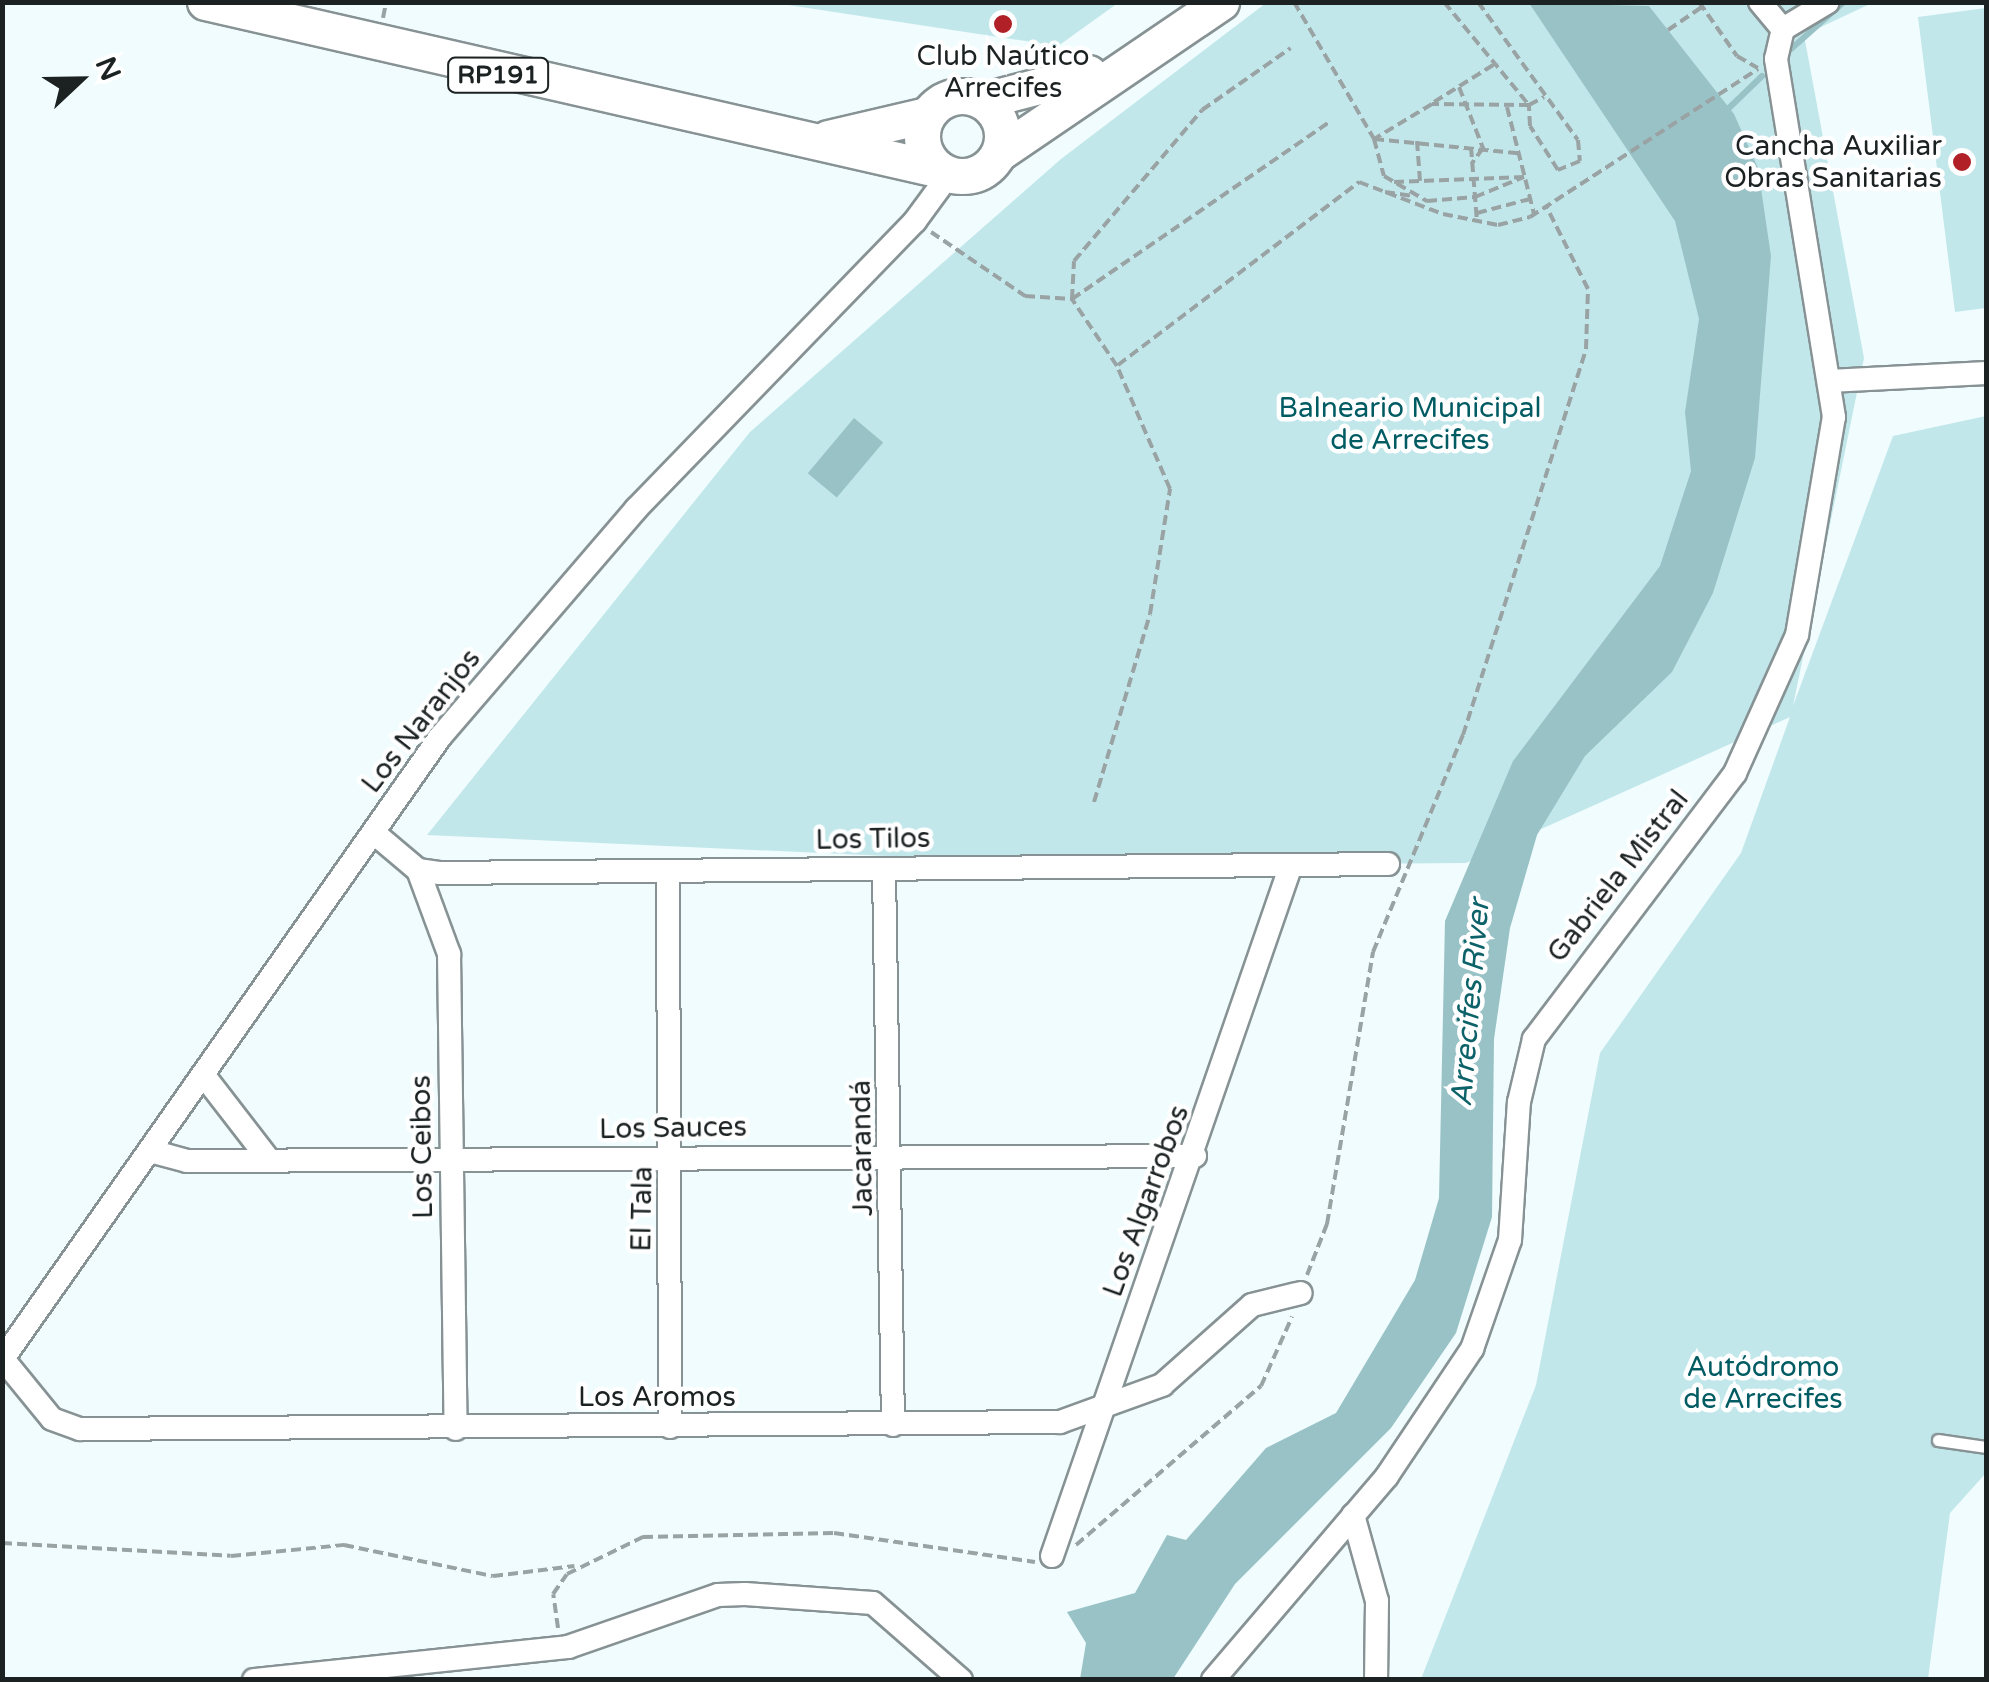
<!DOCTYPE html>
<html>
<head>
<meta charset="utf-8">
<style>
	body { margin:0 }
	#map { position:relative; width:1989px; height:1682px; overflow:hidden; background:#f0fcfd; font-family:"Varela Round",sans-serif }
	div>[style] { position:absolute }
	.green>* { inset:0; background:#c2e7eb }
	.water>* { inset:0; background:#99c2c6; transform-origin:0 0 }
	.stream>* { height:6px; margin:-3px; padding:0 3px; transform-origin:3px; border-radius:3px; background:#99c2c6 }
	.path>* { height:4px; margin-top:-2px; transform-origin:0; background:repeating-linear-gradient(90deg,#9aa3a4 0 10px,transparent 0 15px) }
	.roads { filter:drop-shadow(2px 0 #879294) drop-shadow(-2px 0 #879294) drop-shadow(0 2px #879294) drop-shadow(0 -2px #879294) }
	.lane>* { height:11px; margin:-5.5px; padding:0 5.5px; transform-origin:5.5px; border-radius:5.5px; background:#fff }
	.street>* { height:22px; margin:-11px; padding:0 11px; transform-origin:11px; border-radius:11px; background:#fff }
	.primary>* { height:35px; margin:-17.5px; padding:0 17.5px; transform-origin:17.5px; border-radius:17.5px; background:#fff }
	.primary>.ring { margin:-17.5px; padding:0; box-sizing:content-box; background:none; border:35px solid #fff; border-radius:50% }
	.dots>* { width:28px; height:28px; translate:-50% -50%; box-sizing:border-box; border:5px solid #fff; border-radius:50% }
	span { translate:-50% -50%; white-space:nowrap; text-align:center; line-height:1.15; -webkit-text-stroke:9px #fff; paint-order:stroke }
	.shield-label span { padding:2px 8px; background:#fff; border:2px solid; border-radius:8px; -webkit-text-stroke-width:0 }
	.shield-label { font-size:25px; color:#1c2121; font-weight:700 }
	.poi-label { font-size:28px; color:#1c2121 }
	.right { translate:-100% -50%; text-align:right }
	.park-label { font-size:28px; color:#005b63 }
	.street-label { font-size:28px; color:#1c2121 }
	.water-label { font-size:30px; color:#0d6269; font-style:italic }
	.frame { position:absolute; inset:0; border:5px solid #1c2121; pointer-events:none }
	.north { position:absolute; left:30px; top:30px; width:100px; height:100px; -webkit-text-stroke:8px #fff; paint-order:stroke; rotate:68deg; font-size:28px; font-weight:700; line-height:40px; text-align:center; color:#1c2121 }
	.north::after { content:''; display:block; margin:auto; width:35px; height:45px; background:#1c2121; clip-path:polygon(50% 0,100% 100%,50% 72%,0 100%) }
</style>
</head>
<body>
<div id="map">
	<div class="green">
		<i style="clip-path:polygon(775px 3px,1118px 3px,1058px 46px)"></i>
		<i style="clip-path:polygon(1266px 3px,1872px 3px,1804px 35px,1864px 358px,1793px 706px,1893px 436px,1986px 416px,1986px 1473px,1950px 1513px,1928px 1679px,1421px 1679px,1536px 1385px,1600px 1053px,1741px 853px,1790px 717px,1466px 863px,1104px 866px,427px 835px,750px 432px,1061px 159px)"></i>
		<i style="clip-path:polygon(1986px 8px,1986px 308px,1955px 312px,1918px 17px)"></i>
	</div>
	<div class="water">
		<i style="clip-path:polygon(1529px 3px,1649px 6px,1734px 114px,1758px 168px,1771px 256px,1755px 458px,1713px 593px,1672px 672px,1585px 756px,1537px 835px,1510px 928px,1494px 1039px,1492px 1217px,1456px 1333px,1391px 1428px,1235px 1584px,1173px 1679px,1080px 1679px,1086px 1643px,1067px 1612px,1135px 1593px,1167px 1535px,1186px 1540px,1266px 1448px,1336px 1413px,1415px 1280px,1439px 1198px,1445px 921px,1513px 761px,1660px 566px,1691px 471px,1685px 412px,1699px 319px,1675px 221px)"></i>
		<i style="left:854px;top:418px;width:38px;height:72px;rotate:40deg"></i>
	</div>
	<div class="stream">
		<i style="left:1791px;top:49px;width:71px;rotate:-41.6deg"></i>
		<i style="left:1729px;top:108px;width:46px;rotate:-44.1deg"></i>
	</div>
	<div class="path">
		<i style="left:643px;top:2px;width:1px;rotate:45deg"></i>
		<i style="left:1294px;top:2px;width:159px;rotate:59.7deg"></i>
		<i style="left:1374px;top:139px;width:38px;rotate:75deg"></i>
		<i style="left:1384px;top:176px;width:50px;rotate:30.2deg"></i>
		<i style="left:1427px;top:201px;width:48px;rotate:-4.8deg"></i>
		<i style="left:1475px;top:197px;width:53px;rotate:-22.2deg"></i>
		<i style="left:1524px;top:177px;width:130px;rotate:177.8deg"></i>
		<i style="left:1444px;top:2px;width:134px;rotate:50.5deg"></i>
		<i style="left:1529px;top:105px;width:17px;rotate:-28deg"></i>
		<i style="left:1478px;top:2px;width:170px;rotate:54.1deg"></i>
		<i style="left:1578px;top:140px;width:21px;rotate:85deg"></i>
		<i style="left:1580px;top:161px;width:24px;rotate:158deg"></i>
		<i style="left:1558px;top:170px;width:52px;rotate:-122.5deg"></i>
		<i style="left:1530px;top:126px;width:21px;rotate:-93deg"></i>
		<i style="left:1529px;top:105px;width:97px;rotate:-179.4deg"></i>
		<i style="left:1432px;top:104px;width:68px;rotate:148.9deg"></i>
		<i style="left:1374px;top:139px;width:145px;rotate:5.6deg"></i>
		<i style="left:1699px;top:2px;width:66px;rotate:54.9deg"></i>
		<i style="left:1737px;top:56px;width:24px;rotate:30deg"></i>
		<i style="left:383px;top:18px;width:16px;rotate:-79deg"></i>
		<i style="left:1668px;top:30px;width:41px;rotate:-34.1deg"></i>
		<i style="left:1459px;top:87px;width:66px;rotate:68.5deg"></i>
		<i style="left:1483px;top:148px;width:19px;rotate:126deg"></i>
		<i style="left:1434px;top:102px;width:75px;rotate:-32deg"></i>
		<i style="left:1507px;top:107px;width:110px;rotate:75.8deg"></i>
		<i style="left:1417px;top:141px;width:40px;rotate:85.7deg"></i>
		<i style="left:1471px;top:147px;width:74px;rotate:85.4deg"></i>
		<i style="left:1385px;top:192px;width:30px;rotate:8deg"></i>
		<i style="left:1477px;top:213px;width:55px;rotate:-14.8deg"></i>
		<i style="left:931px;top:232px;width:114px;rotate:34.2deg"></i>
		<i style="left:1025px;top:296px;width:47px;rotate:3.7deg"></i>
		<i style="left:1072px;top:299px;width:313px;rotate:-34.5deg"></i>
		<i style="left:1118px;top:365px;width:303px;rotate:-37.2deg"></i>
		<i style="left:1359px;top:182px;width:90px;rotate:20.9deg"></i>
		<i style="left:1443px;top:214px;width:56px;rotate:11.3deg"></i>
		<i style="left:1498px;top:225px;width:33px;rotate:-14deg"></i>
		<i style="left:1530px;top:217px;width:272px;rotate:-33deg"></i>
		<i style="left:1094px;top:802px;width:196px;rotate:-73.4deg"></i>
		<i style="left:1150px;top:614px;width:127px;rotate:-80.9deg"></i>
		<i style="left:1170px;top:489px;width:134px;rotate:-113.3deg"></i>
		<i style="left:1117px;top:366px;width:81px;rotate:-123.9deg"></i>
		<i style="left:1072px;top:299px;width:38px;rotate:-87deg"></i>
		<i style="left:1074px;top:261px;width:198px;rotate:-49.7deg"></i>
		<i style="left:1202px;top:110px;width:108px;rotate:-34.9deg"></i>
		<i style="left:1307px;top:1275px;width:55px;rotate:-68.6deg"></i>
		<i style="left:1327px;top:1224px;width:276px;rotate:-80.4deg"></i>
		<i style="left:1373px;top:952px;width:235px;rotate:-67.5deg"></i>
		<i style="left:1463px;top:735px;width:405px;rotate:-72.3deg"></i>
		<i style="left:1586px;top:349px;width:60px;rotate:-88.1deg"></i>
		<i style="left:1588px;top:289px;width:93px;rotate:-116.8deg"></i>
		<i style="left:2px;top:1543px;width:229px;rotate:3.2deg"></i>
		<i style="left:231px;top:1556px;width:114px;rotate:-5.6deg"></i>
		<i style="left:344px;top:1545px;width:152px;rotate:11.8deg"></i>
		<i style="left:493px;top:1576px;width:82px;rotate:-7deg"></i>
		<i style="left:1076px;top:1545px;width:244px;rotate:-40.7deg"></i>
		<i style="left:1261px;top:1386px;width:76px;rotate:-65.8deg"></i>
		<i style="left:558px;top:1628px;width:34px;rotate:-98deg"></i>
		<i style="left:553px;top:1594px;width:24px;rotate:-55deg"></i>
		<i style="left:567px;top:1574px;width:85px;rotate:-26deg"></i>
		<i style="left:643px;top:1537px;width:191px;rotate:-1.2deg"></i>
		<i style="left:834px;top:1533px;width:203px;rotate:8.2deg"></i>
	</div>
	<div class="roads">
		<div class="lane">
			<i style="left:1938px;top:1440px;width:49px;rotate:8.3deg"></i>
		</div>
		<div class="street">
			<i style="left:1760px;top:2px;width:35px;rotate:50deg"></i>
			<i style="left:1783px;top:29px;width:52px;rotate:-31deg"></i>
			<i style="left:1830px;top:381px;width:156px;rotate:-2.9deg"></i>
			<i style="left:374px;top:833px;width:57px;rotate:40.1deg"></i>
			<i style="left:418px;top:870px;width:21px;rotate:8deg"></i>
			<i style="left:439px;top:873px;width:949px;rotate:-0.54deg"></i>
			<i style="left:418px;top:870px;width:90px;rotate:69.7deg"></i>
			<i style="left:449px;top:954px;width:475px;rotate:89.2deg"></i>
			<i style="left:884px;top:870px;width:555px;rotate:89.07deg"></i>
			<i style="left:668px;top:871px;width:556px;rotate:89.79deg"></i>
			<i style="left:205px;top:1077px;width:106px;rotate:52.3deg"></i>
			<i style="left:154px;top:1152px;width:34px;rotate:15deg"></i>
			<i style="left:187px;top:1161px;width:1008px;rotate:-0.28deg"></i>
			<i style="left:3px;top:1359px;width:77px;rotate:50.8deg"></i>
			<i style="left:52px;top:1419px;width:30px;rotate:20deg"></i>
			<i style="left:80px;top:1429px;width:980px;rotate:-0.41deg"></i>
			<i style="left:1060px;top:1422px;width:109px;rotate:-19.9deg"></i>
			<i style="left:1162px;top:1385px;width:120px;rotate:-41.6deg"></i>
			<i style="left:1252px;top:1305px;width:50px;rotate:-13.8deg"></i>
			<i style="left:2px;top:1360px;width:762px;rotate:-54.89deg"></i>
			<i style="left:440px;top:737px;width:301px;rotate:-49.3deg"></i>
			<i style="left:636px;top:509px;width:401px;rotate:-45.9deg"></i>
			<i style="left:915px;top:221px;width:61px;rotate:-53.7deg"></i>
			<i style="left:1353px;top:1515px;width:89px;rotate:74.4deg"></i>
			<i style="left:1377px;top:1601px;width:79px;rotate:90.7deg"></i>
			<i style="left:1052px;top:1556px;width:731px;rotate:-70.92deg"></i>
			<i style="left:254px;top:1680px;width:316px;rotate:-6deg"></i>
			<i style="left:568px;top:1647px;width:159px;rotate:-19.1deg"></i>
			<i style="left:718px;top:1595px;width:27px;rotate:-2deg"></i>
			<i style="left:745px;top:1594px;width:128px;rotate:4deg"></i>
			<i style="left:873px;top:1603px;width:117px;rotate:41.2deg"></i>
			<i style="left:1213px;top:1680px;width:268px;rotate:-49.5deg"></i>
			<i style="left:1387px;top:1476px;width:153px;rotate:-56.2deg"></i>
			<i style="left:1472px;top:1349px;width:115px;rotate:-70.8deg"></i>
			<i style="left:1510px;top:1240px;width:138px;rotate:-86.3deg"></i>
			<i style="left:1519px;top:1102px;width:65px;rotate:-76.6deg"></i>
			<i style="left:1534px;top:1039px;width:333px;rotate:-52.9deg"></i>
			<i style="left:1735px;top:773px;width:151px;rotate:-65.8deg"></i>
			<i style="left:1797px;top:635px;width:221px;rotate:-80.4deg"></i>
			<i style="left:1834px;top:417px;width:363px;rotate:-99.2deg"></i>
			<i style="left:1776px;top:59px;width:31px;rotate:-77deg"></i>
		</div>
		<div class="primary">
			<i style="left:205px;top:2px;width:742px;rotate:12.86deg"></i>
			<i class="ring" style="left:922px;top:96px;width:45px;height:45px"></i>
			<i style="left:985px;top:100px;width:107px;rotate:-14.6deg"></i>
			<i style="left:828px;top:138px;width:101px;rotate:-13.2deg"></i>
			<i style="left:1002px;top:151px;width:265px;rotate:-34.2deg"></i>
		</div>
	</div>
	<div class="dots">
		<i style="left:1003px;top:24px;background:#b12027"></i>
		<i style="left:1962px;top:162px;background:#b12027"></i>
	</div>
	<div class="shield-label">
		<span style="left:498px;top:75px">RP191</span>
	</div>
	<div class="poi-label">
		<span style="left:1003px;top:72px">Club Naútico<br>Arrecifes</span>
		<span class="right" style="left:1942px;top:162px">Cancha Auxiliar<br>Obras Sanitarias</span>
	</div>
	<div class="park-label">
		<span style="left:1410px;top:424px">Balneario Municipal<br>de Arrecifes</span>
		<span style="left:1763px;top:1383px">Autódromo<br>de Arrecifes</span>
	</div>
	<div class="street-label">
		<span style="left:421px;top:721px;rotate:-52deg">Los Naranjos</span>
		<span style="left:873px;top:839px;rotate:-1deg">Los Tilos</span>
		<span style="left:1618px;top:876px;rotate:-52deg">Gabriela Mistral</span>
		<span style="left:673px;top:1128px;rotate:-1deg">Los Sauces</span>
		<span style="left:422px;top:1147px;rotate:-91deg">Los Ceibos</span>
		<span style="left:862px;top:1148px;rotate:-91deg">Jacarandá</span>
		<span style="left:1146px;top:1201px;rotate:-70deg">Los Algarrobos</span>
		<span style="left:642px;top:1209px;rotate:-89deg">El Tala</span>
		<span style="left:657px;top:1397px">Los Aromos</span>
	</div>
	<div class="water-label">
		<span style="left:1471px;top:1003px;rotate:-85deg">Arrecifes River</span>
	</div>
	<div class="frame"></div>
	<div class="north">N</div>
</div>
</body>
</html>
